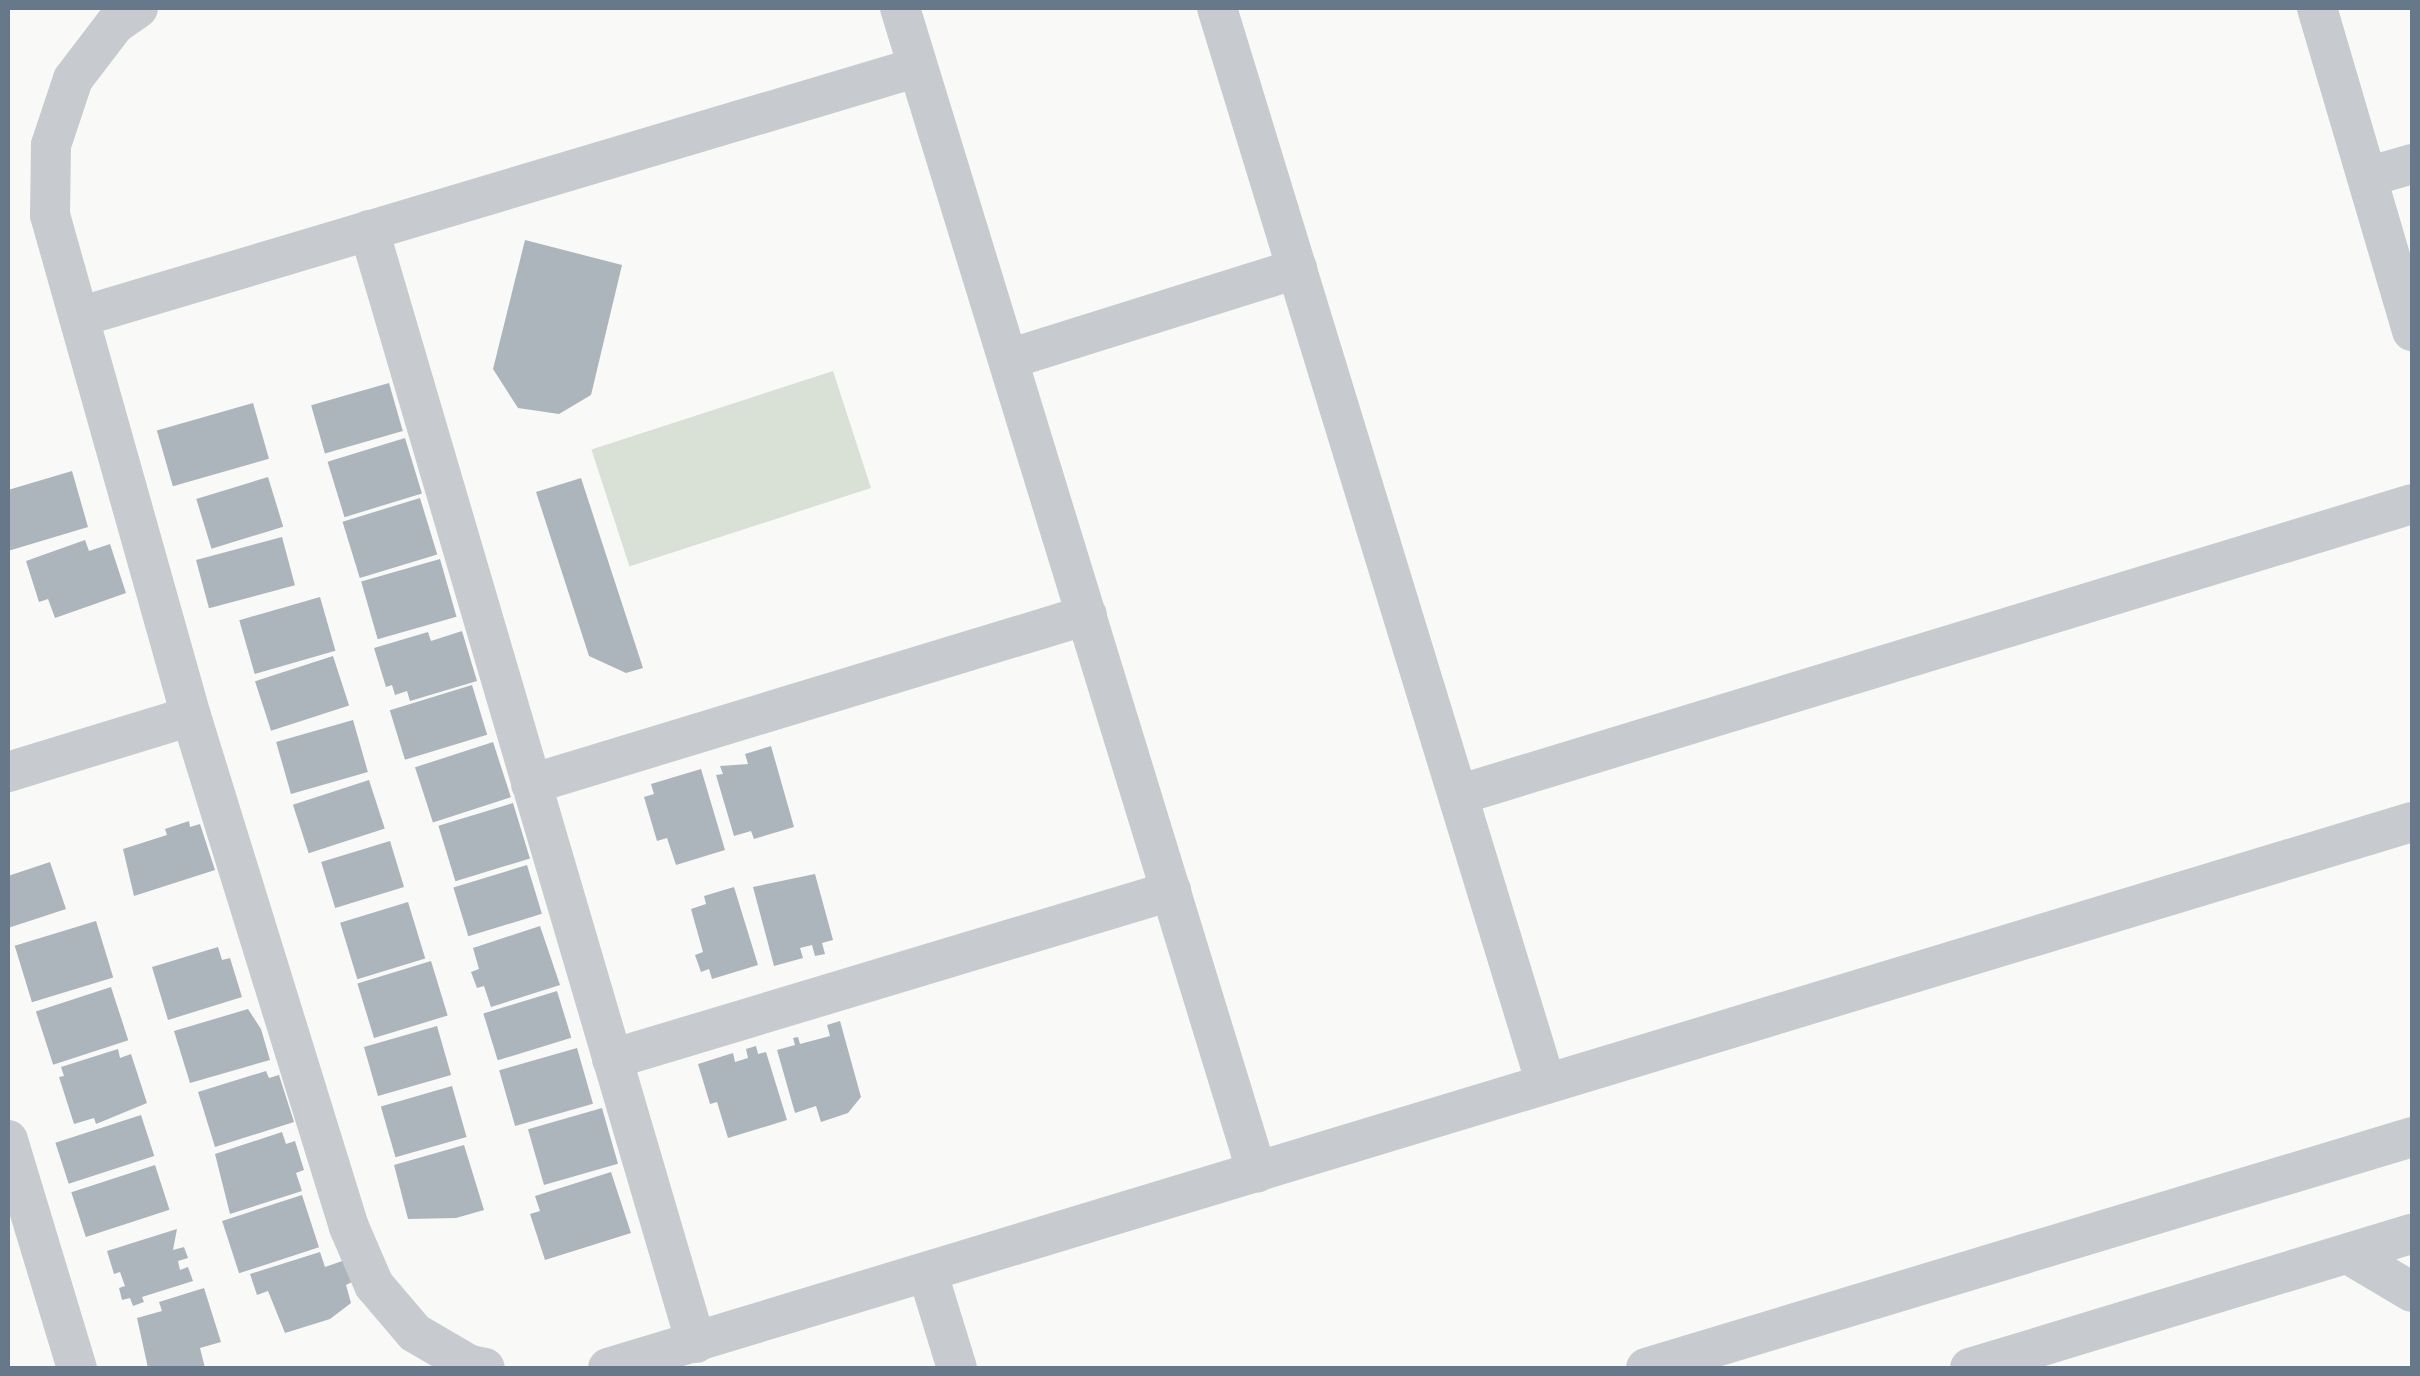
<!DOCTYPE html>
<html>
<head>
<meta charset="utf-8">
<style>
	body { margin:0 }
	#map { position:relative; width:2420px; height:1376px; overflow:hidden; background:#f9faf7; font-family:Commissioner,sans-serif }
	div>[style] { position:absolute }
	.green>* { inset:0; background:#d9e0d6; transform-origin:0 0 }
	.building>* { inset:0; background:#acb4bc; transform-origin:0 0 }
	.street>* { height:40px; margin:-20px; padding:0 20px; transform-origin:20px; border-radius:20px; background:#c7cbcf }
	span { translate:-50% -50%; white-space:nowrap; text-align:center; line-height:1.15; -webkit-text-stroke:10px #fff; paint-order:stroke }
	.frame { position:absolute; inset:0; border:10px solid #66788a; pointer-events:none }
</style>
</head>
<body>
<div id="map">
	<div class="green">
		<i style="left:833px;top:371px;width:123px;height:254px;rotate:72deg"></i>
	</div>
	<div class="building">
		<i style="clip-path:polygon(525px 240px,622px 265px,591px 395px,559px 414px,518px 408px,493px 369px)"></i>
		<i style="left:389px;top:383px;width:50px;height:81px;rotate:74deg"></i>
		<i style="left:253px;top:403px;width:58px;height:100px;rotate:74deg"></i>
		<i style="left:405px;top:438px;width:58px;height:81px;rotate:73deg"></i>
		<i style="clip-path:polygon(72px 471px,88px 527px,8px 551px,8px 490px)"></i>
		<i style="left:268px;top:477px;width:52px;height:75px;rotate:73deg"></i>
		<i style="clip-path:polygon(581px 478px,643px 668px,626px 673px,589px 656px,536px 492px)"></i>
		<i style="left:420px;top:498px;width:59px;height:81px;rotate:73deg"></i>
		<i style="left:282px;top:537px;width:50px;height:89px;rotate:75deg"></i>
		<i style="clip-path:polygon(85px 540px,89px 551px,110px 544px,126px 593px,55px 618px,48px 599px,39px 602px,26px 561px)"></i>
		<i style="left:440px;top:559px;width:60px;height:82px;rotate:74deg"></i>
		<i style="left:320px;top:597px;width:56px;height:84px;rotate:74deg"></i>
		<i style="clip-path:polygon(462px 631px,477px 681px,410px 701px,407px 691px,395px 695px,392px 685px,386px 687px,374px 648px,428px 632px,431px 641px)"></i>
		<i style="left:333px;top:656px;width:52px;height:82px;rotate:72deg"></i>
		<i style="left:472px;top:685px;width:52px;height:86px;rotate:73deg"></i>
		<i style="left:353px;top:720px;width:54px;height:80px;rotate:74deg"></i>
		<i style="left:493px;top:742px;width:58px;height:82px;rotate:72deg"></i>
		<i style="clip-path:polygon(771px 746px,794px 827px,754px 839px,751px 831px,734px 836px,716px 775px,723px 774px,720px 766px,748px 764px,745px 754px)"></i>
		<i style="clip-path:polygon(701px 769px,725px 850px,676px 865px,667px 838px,657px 841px,644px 797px,654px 794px,651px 784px)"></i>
		<i style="left:369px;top:780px;width:51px;height:80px;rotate:72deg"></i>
		<i style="left:513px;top:803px;width:58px;height:78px;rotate:73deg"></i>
		<i style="clip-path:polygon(189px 821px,190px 827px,200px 824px,215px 870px,134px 896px,123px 849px,167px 835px,165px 829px)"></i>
		<i style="left:390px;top:841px;width:48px;height:72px;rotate:73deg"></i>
		<i style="clip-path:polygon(50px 862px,66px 909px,8px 928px,8px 876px)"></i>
		<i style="left:527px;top:865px;width:51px;height:77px;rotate:73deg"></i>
		<i style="clip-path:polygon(815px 874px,833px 940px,822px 943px,825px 954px,815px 956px,812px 945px,800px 948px,803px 958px,774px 966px,753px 887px)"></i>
		<i style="clip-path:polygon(734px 887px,758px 965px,712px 979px,709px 969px,701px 972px,695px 955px,703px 952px,691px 909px,706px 904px,704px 896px)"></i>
		<i style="left:408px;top:902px;width:59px;height:71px;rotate:73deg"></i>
		<i style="left:96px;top:921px;width:59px;height:85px;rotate:73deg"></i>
		<i style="clip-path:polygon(540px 926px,560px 985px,491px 1007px,484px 986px,477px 988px,471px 972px,479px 969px,473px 948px)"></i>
		<i style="clip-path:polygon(218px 947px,222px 960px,230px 958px,242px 997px,168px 1020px,152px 967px)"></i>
		<i style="left:431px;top:961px;width:57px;height:77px;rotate:73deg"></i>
		<i style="left:111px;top:987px;width:56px;height:79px;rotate:72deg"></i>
		<i style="left:557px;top:991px;width:49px;height:77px;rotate:73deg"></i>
		<i style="clip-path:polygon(248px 1009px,261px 1029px,270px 1060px,190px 1083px,174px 1031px)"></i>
		<i style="clip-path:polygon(840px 1021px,861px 1097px,848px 1113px,821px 1122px,816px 1106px,795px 1113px,777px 1050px,795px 1045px,793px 1038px,798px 1037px,800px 1044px,830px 1036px,827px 1025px)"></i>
		<i style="left:437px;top:1026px;width:51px;height:76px;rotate:74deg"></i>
		<i style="clip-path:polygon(756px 1046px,758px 1054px,766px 1052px,787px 1120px,728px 1138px,717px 1102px,710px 1104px,698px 1064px,733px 1053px,735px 1062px,748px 1058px,746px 1049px)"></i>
		<i style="left:577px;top:1048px;width:58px;height:81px;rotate:74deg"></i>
		<i style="clip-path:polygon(118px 1049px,120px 1058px,131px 1054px,147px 1103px,96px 1124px,94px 1118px,74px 1124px,59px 1077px,64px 1076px,61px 1067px)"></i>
		<i style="clip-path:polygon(266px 1071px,269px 1078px,279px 1075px,294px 1122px,215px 1147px,198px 1092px)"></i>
		<i style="left:452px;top:1086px;width:53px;height:74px;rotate:74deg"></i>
		<i style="left:602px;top:1108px;width:58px;height:77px;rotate:74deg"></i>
		<i style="left:141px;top:1115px;width:43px;height:90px;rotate:72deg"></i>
		<i style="clip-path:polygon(282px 1132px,286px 1144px,295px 1141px,304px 1170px,296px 1173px,302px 1191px,230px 1214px,215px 1154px)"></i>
		<i style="clip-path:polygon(464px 1145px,484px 1210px,456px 1218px,408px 1219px,394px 1165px)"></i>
		<i style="left:155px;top:1165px;width:47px;height:88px;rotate:72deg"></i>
		<i style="clip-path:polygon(611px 1172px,631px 1233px,545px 1260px,530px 1214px,540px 1211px,535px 1196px)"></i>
		<i style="left:302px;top:1195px;width:55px;height:84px;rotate:72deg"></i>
		<i style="clip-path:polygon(177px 1229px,173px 1250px,184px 1247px,188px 1258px,178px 1261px,180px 1270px,188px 1267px,193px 1281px,142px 1297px,144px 1302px,133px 1306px,130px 1298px,122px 1300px,119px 1288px,125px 1286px,120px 1272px,114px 1274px,107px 1251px)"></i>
		<i style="clip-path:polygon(320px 1252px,325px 1267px,348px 1259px,354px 1281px,346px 1285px,351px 1303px,330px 1319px,285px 1333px,268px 1291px,257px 1295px,250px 1274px)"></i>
		<i style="clip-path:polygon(204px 1288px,221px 1342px,200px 1348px,205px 1368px,148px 1368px,137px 1318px,162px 1311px,159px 1302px)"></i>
	</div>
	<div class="street">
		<i style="left:138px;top:8px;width:28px;rotate:145deg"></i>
		<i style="left:115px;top:24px;width:69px;rotate:127.4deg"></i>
		<i style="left:73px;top:79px;width:70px;rotate:108.4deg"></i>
		<i style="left:51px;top:145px;width:70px;rotate:90.8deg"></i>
		<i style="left:50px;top:215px;width:520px;rotate:74.28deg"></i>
		<i style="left:191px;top:716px;width:535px;rotate:72.82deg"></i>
		<i style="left:349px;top:1227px;width:63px;rotate:66.7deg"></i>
		<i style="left:374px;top:1285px;width:63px;rotate:49.5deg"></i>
		<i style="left:415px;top:1333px;width:64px;rotate:30.2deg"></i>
		<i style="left:470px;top:1365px;width:15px;rotate:11deg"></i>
		<i style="left:900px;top:8px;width:1218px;rotate:72.96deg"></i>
		<i style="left:1217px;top:8px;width:1125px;rotate:73deg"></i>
		<i style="left:2317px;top:8px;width:337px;rotate:73.6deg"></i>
		<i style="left:2367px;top:177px;width:47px;rotate:-16.1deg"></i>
		<i style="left:369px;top:230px;width:1160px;rotate:73.63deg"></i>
		<i style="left:79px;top:317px;width:875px;rotate:-16.59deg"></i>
		<i style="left:1009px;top:359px;width:302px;rotate:-17.4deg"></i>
		<i style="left:8px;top:772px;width:191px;rotate:-17deg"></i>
		<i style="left:531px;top:784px;width:581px;rotate:-16.91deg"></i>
		<i style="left:1458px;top:795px;width:997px;rotate:-16.96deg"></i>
		<i style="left:612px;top:1059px;width:584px;rotate:-16.73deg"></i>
		<i style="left:8px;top:1140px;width:238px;rotate:73.2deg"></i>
		<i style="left:2348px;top:1254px;width:74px;rotate:30.7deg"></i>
		<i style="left:928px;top:1274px;width:98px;rotate:72.9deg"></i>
		<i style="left:608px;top:1368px;width:1885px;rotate:-16.84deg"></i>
		<i style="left:1646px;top:1368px;width:800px;rotate:-16.78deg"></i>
		<i style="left:1970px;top:1368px;width:462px;rotate:-16.9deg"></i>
	</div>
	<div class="frame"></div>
</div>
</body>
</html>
